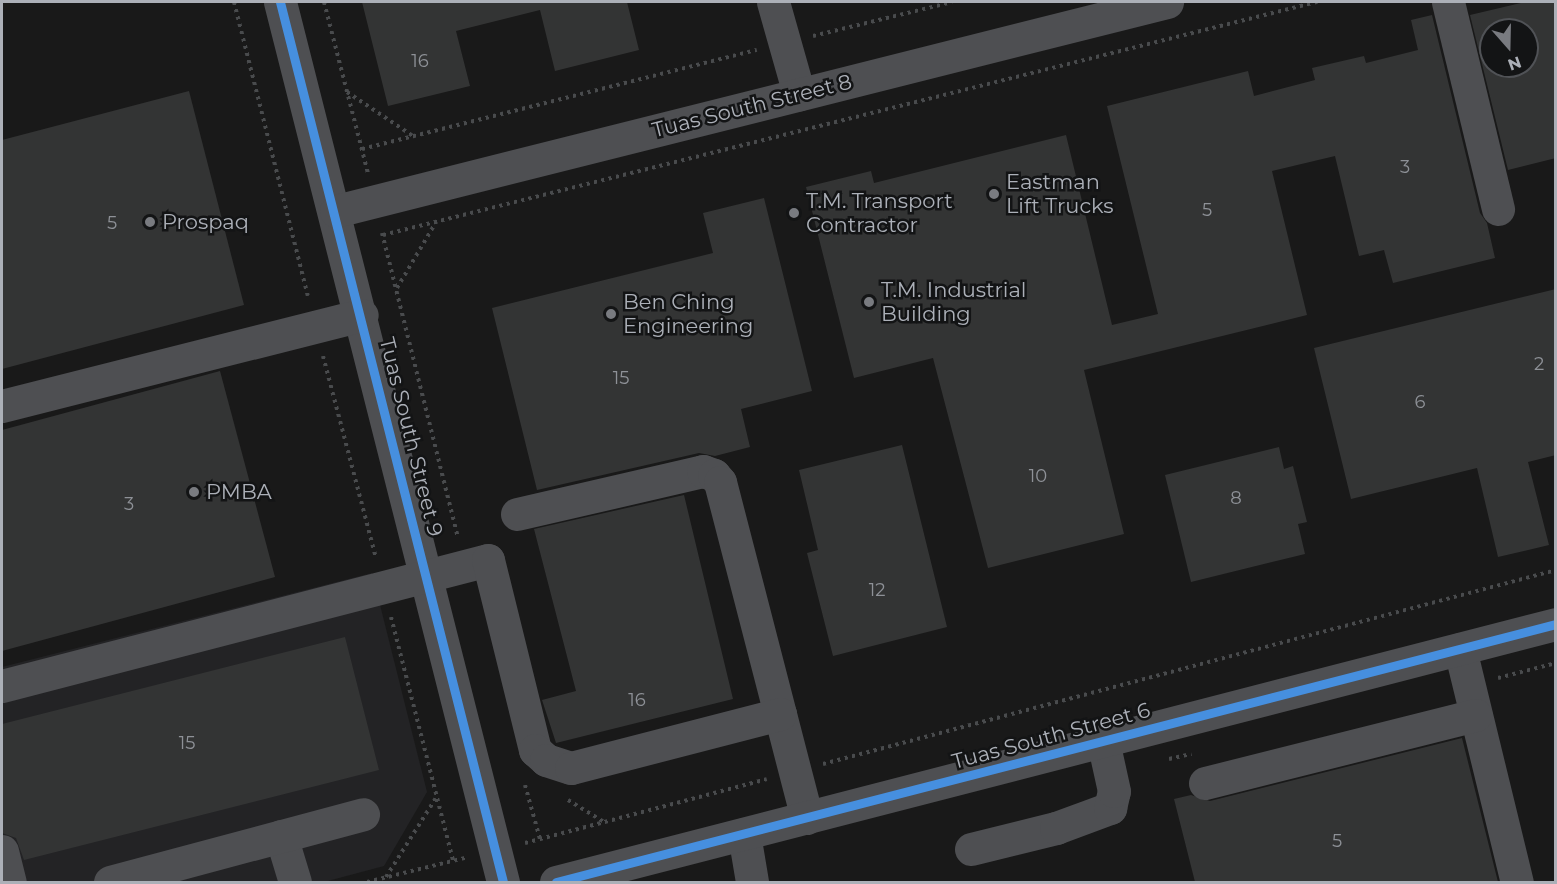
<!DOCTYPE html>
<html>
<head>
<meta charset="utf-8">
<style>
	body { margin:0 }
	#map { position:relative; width:1557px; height:884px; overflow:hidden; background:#191919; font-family:Montserrat,sans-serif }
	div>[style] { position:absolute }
	.built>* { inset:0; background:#232325 }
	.building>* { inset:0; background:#333434 }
	.path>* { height:4px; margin-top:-2px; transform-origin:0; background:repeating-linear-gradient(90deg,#494b4d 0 3px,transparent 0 7.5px) }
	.minor>* { height:33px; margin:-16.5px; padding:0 16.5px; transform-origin:16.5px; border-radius:16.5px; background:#4e4f52 }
	.cycleway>* { height:9px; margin:-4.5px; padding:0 4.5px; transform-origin:4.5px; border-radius:4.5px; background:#468fdf }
	.dots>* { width:16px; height:16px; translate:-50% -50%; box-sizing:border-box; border:3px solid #131415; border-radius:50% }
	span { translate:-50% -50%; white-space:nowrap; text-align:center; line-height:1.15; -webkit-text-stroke:5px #131415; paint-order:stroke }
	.number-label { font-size:18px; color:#8e9197 }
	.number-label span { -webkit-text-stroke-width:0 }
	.street-label { font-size:21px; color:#acb0b8 }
	.poi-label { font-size:21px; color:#acb0b8 }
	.left { translate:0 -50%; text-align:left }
	.frame { position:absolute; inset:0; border:3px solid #acb0b8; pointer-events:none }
	.north { position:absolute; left:1479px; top:18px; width:60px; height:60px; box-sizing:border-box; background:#131415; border:2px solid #505256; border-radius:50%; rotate:160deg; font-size:16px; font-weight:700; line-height:24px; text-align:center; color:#acb0b8 }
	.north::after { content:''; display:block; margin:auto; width:21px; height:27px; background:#797b80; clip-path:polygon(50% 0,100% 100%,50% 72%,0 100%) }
</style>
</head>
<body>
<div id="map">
	<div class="built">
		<i style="clip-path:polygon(372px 573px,427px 792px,384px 866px,324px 882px,2px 882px,2px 667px)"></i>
	</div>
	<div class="building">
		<i style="clip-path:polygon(362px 2px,627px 2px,639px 50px,555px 71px,540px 10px,456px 31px,470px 86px,388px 106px)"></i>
		<i style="clip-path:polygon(evenodd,1525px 2px,1556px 2px,1556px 158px,1508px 170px,1470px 15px,1525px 2px,1491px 30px,1527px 30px,1527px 66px,1491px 66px,1491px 30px)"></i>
		<i style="clip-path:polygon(1432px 15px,1480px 213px,1487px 223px,1495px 258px,1393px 283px,1384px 250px,1359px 256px,1335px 156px,1272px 171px,1307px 315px,1084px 370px,1124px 534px,988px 568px,933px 358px,854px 378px,806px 187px,871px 171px,874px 183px,1066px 135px,1112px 325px,1158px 314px,1107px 106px,1248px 71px,1254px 96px,1315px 80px,1312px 68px,1364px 56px,1366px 63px,1418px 50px,1411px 20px)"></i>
		<i style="clip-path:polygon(189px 91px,244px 305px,2px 369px,2px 140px)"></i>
		<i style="clip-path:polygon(764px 198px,812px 391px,741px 409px,750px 447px,715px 456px,699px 453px,537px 490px,492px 308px,713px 253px,703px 213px)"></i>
		<i style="clip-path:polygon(1556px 289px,1556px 455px,1528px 462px,1549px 545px,1498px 557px,1477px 468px,1351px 499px,1314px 348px)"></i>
		<i style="clip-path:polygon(220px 371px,275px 577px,2px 651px,2px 430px)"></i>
		<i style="clip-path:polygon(902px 445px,947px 627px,833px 656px,807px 553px,818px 550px,799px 470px)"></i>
		<i style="clip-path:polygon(1279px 447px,1284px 469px,1293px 466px,1307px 522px,1298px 524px,1305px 554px,1191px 582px,1165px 475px)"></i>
		<i style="clip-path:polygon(684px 495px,733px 699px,556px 743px,542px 700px,576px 691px,534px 529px)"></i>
		<i style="clip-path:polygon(345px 637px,379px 770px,24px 860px,16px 838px,2px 833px,2px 724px)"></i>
		<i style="clip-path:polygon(1462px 738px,1498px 882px,1195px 882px,1174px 799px,1191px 795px,1210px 801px)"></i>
	</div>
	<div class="path">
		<i style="left:234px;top:2px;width:303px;rotate:75.9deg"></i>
		<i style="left:324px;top:2px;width:177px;rotate:75.6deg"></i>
		<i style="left:813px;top:36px;width:143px;rotate:-13.7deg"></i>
		<i style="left:347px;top:92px;width:79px;rotate:33.7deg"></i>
		<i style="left:362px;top:149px;width:407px;rotate:-14.1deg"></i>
		<i style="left:382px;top:233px;width:313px;rotate:76deg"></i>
		<i style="left:383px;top:235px;width:963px;rotate:-14.01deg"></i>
		<i style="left:397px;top:288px;width:77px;rotate:-59.4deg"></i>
		<i style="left:323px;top:356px;width:209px;rotate:75.3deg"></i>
		<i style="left:391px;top:617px;width:252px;rotate:75.7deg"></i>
		<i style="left:1498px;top:678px;width:60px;rotate:-14.5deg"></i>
		<i style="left:1169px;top:759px;width:23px;rotate:-13deg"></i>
		<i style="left:823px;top:764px;width:758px;rotate:-14.82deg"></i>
		<i style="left:525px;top:785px;width:56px;rotate:74.5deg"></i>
		<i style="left:568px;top:800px;width:42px;rotate:31.4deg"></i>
		<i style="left:525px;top:843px;width:250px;rotate:-14.8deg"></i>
		<i style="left:386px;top:877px;width:93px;rotate:-57.7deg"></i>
		<i style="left:367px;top:882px;width:101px;rotate:-13.8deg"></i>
	</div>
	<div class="minor">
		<i style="left:280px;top:2px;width:908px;rotate:75.78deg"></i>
		<i style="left:773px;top:2px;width:96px;rotate:74.2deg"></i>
		<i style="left:1448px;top:2px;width:213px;rotate:76.4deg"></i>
		<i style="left:336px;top:211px;width:857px;rotate:-14.12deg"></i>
		<i style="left:2px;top:406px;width:371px;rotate:-14.2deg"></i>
		<i style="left:517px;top:514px;width:191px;rotate:-13deg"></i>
		<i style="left:703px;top:471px;width:12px;rotate:20deg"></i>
		<i style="left:714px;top:475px;width:9px;rotate:49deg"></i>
		<i style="left:720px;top:482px;width:347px;rotate:75.5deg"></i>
		<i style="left:1460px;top:649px;width:240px;rotate:76.3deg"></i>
		<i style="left:2px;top:686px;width:502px;rotate:-14.53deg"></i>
		<i style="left:488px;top:560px;width:196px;rotate:76.1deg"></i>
		<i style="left:535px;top:750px;width:15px;rotate:42deg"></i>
		<i style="left:546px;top:760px;width:26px;rotate:18deg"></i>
		<i style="left:571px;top:768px;width:216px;rotate:-14.5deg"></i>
		<i style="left:1205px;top:783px;width:279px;rotate:-14.1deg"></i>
		<i style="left:744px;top:834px;width:49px;rotate:80.5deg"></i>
		<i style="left:281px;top:836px;width:48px;rotate:73.1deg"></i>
		<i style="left:971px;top:849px;width:88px;rotate:-13.9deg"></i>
		<i style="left:1056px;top:828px;width:58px;rotate:-20.3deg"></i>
		<i style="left:1110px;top:808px;width:17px;rotate:-77deg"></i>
		<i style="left:1114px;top:791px;width:51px;rotate:-102.4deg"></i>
		<i style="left:2px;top:851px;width:32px;rotate:76deg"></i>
		<i style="left:110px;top:882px;width:262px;rotate:-15deg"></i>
		<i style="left:556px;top:882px;width:1033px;rotate:-14.47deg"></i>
	</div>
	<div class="cycleway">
		<i style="left:280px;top:2px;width:908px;rotate:75.78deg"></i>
		<i style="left:556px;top:882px;width:1033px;rotate:-14.47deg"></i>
	</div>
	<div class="dots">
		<i style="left:994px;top:194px;background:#797b80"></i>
		<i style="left:794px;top:213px;background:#797b80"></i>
		<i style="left:150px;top:222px;background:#797b80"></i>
		<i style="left:869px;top:302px;background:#797b80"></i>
		<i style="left:611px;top:314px;background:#797b80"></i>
		<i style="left:194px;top:492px;background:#797b80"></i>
	</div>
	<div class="number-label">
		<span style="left:420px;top:61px">16</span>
		<span style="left:1405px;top:167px">3</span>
		<span style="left:1207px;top:210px">5</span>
		<span style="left:112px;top:223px">5</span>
		<span style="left:1539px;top:364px">2</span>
		<span style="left:621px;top:378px">15</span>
		<span style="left:1420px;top:402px">6</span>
		<span style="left:1038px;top:476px">10</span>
		<span style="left:1236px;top:498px">8</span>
		<span style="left:129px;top:504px">3</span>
		<span style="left:877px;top:590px">12</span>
		<span style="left:637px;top:700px">16</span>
		<span style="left:187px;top:743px">15</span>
		<span style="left:1337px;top:841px">5</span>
	</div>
	<div class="street-label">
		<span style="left:752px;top:106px;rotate:-14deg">Tuas South Street 8</span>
		<span style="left:411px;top:437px;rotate:76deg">Tuas South Street 9</span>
		<span style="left:1051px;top:736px;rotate:-15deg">Tuas South Street 6</span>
	</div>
	<div class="poi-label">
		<span class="left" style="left:1006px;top:194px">Eastman<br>Lift Trucks</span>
		<span class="left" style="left:806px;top:213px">T.M. Transport<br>Contractor</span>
		<span class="left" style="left:162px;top:222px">Prospaq</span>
		<span class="left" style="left:881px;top:302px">T.M. Industrial<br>Building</span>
		<span class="left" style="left:623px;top:314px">Ben Ching<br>Engineering</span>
		<span class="left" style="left:206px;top:492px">PMBA</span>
	</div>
	<div class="frame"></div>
	<div class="north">N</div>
</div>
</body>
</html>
